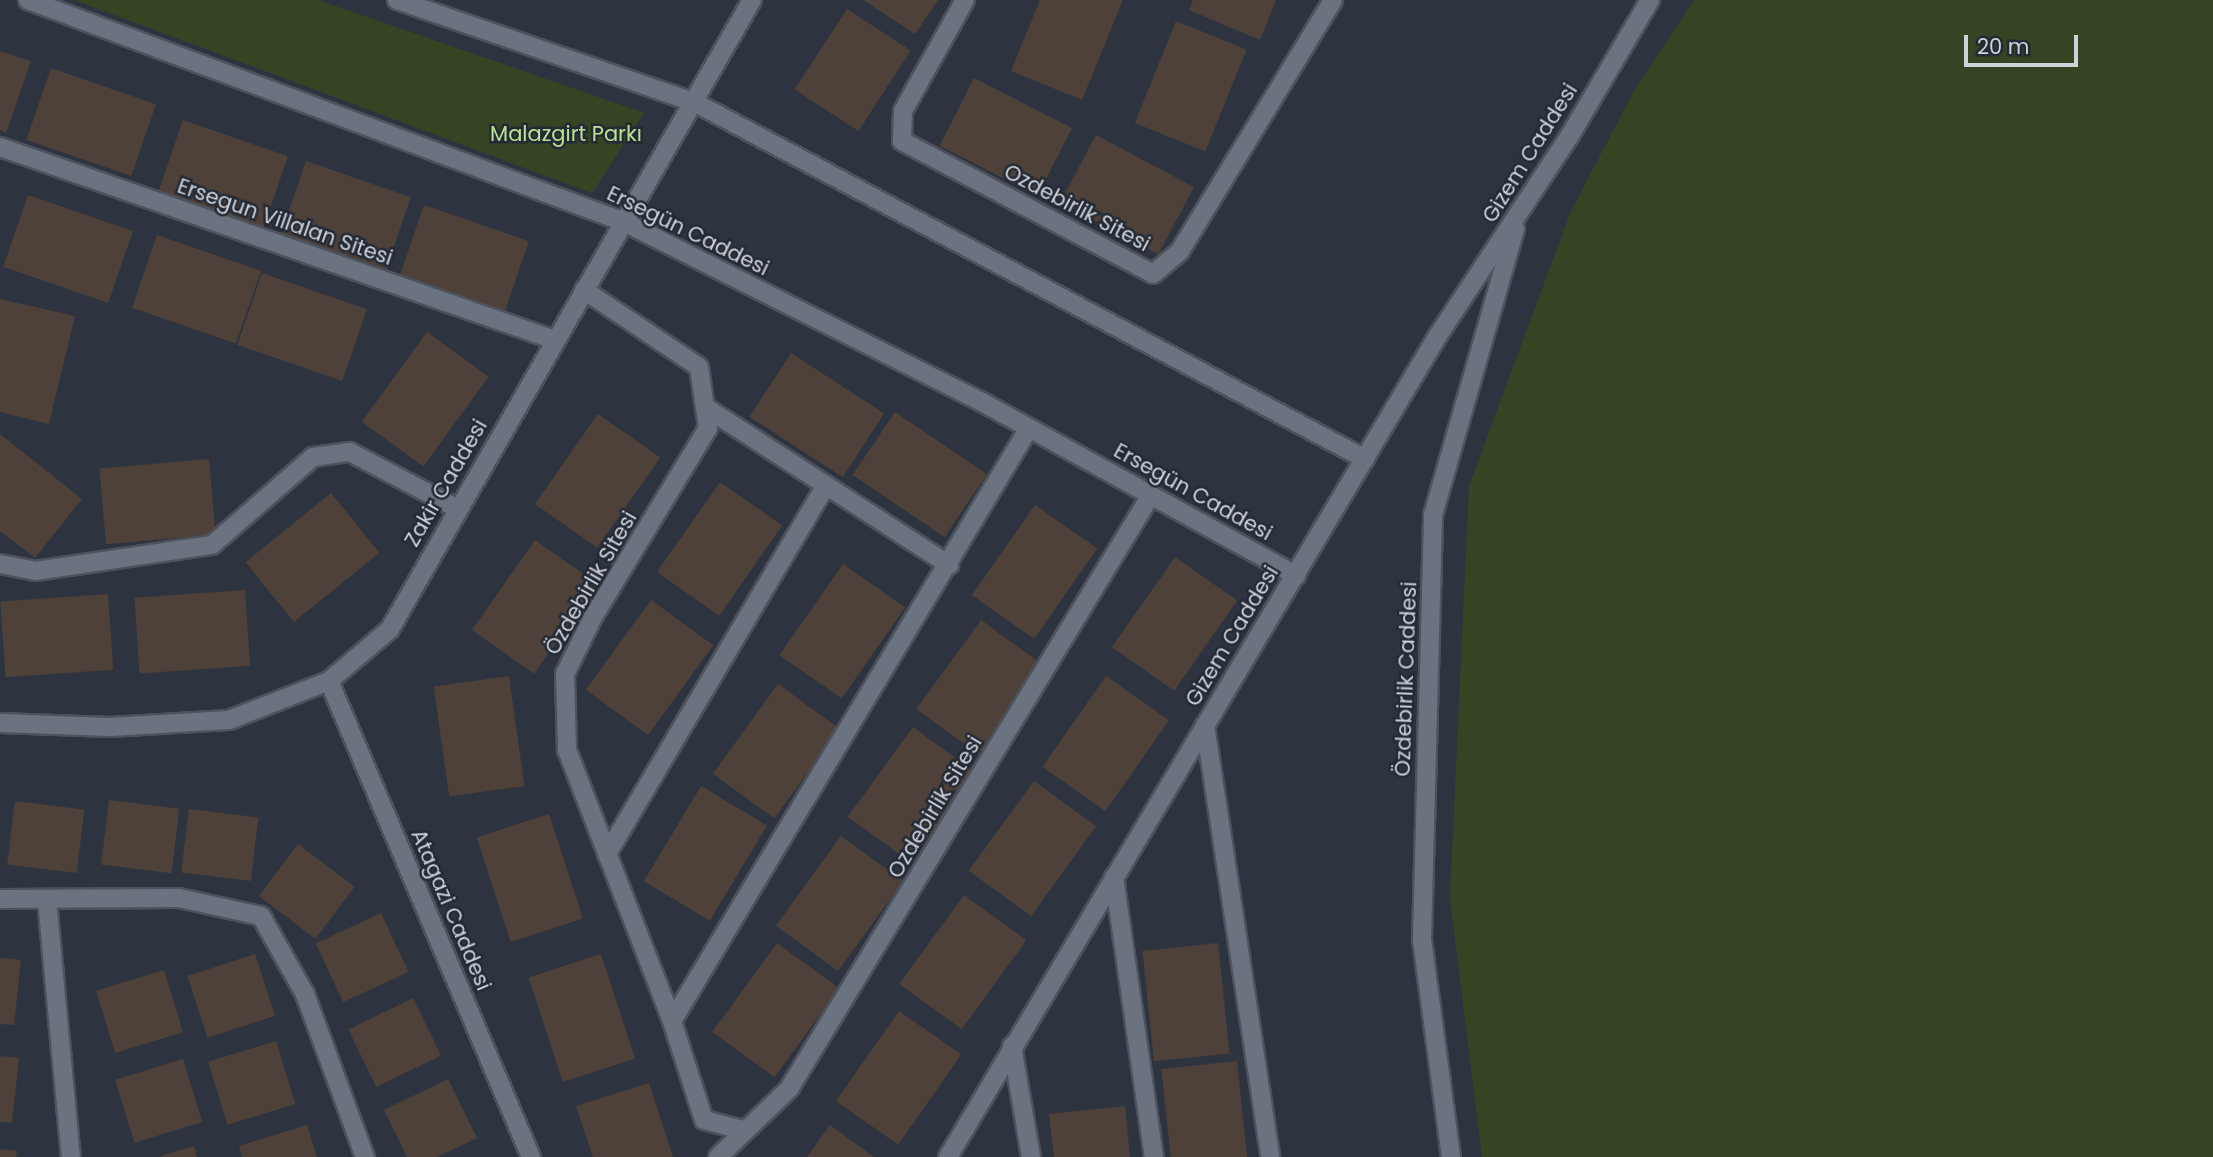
<!DOCTYPE html>
<html>
<head>
<meta charset="utf-8">
<style>
	body { margin:0 }
	#map { position:relative; width:2213px; height:1157px; overflow:hidden; background:#2e343f; font-family:Poppins,sans-serif }
	div>[style] { position:absolute }
	.green>* { inset:0; background:#354523 }
	.building>* { inset:0; background:#4d4139; transform-origin:0 0 }
	.roads { filter:drop-shadow(2px 0 #4d525c) drop-shadow(-2px 0 #4d525c) drop-shadow(0 2px #4d525c) drop-shadow(0 -2px #4d525c) }
	.minor>* { height:18px; margin:-9px; padding:0 9px; transform-origin:9px; border-radius:9px; background:#6c7380 }
	span { translate:-50% -50%; white-space:nowrap; text-align:center; line-height:1.15; -webkit-text-stroke:5px #242a35; paint-order:stroke }
	.park-label { font-size:21px; color:#bae293 }
	.street-label { font-size:21px; color:#ced2d9 }
	.scale { position:absolute; left:1964px; top:35px; width:114px; height:32px; box-sizing:border-box; border:4px solid #ced2d9; border-top:0; padding-left:9px; font-size:21px; line-height:24px; white-space:nowrap; color:#ced2d9; -webkit-text-stroke:5px #242a35; paint-order:stroke }
</style>
</head>
<body>
<div id="map">
	<div class="green">
		<i style="clip-path:polygon(74px 0,318px 0,644px 113px,592px 193px)"></i>
		<i style="clip-path:polygon(1694px 0,2213px 0,2213px 1157px,1482px 1157px,1450px 898px,1469px 486px,1571px 211px,1635px 89px)"></i>
	</div>
	<div class="building">
		<i style="clip-path:polygon(863px 0,938px 0,915px 34px)"></i>
		<i style="clip-path:polygon(1040px 0,1123px 0,1082px 100px,1011px 71px)"></i>
		<i style="clip-path:polygon(1193px 0,1276px 0,1260px 40px,1189px 10px)"></i>
		<i style="left:847px;top:9px;width:76px;height:96px;rotate:33deg"></i>
		<i style="left:1176px;top:21px;width:76px;height:110px;rotate:22deg"></i>
		<i style="clip-path:polygon(0 51px,31px 61px,6px 133px,0 130px)"></i>
		<i style="left:51px;top:68px;width:111px;height:76px;rotate:19deg"></i>
		<i style="left:974px;top:78px;width:110px;height:76px;rotate:27deg"></i>
		<i style="left:183px;top:120px;width:111px;height:76px;rotate:19deg"></i>
		<i style="left:1096px;top:135px;width:111px;height:76px;rotate:28deg"></i>
		<i style="left:306px;top:161px;width:111px;height:76px;rotate:19deg"></i>
		<i style="left:28px;top:195px;width:111px;height:76px;rotate:19deg"></i>
		<i style="left:424px;top:205px;width:111px;height:76px;rotate:19deg"></i>
		<i style="left:157px;top:235px;width:110px;height:77px;rotate:19deg"></i>
		<i style="left:262px;top:273px;width:111px;height:76px;rotate:19deg"></i>
		<i style="clip-path:polygon(0 299px,75px 316px,49px 424px,0 412px)"></i>
		<i style="left:427px;top:332px;width:76px;height:111px;rotate:36deg"></i>
		<i style="left:791px;top:353px;width:111px;height:76px;rotate:33deg"></i>
		<i style="left:895px;top:412px;width:111px;height:76px;rotate:34deg"></i>
		<i style="left:598px;top:414px;width:76px;height:110px;rotate:35deg"></i>
		<i style="clip-path:polygon(0 434px,82px 499px,35px 558px,0 531px)"></i>
		<i style="left:209px;top:459px;width:76px;height:110px;rotate:85deg"></i>
		<i style="left:720px;top:482px;width:76px;height:110px;rotate:35deg"></i>
		<i style="left:331px;top:493px;width:77px;height:110px;rotate:51deg"></i>
		<i style="left:1035px;top:505px;width:76px;height:110px;rotate:35deg"></i>
		<i style="left:535px;top:540px;width:76px;height:110px;rotate:35deg"></i>
		<i style="left:1175px;top:557px;width:76px;height:110px;rotate:35deg"></i>
		<i style="left:843px;top:564px;width:76px;height:111px;rotate:35deg"></i>
		<i style="left:245px;top:590px;width:76px;height:111px;rotate:86deg"></i>
		<i style="left:108px;top:594px;width:76px;height:108px;rotate:86deg"></i>
		<i style="left:651px;top:600px;width:77px;height:111px;rotate:36deg"></i>
		<i style="left:981px;top:620px;width:77px;height:110px;rotate:36deg"></i>
		<i style="left:509px;top:676px;width:111px;height:76px;rotate:82deg"></i>
		<i style="left:1106px;top:676px;width:77px;height:111px;rotate:35deg"></i>
		<i style="left:778px;top:684px;width:76px;height:111px;rotate:36deg"></i>
		<i style="left:913px;top:727px;width:77px;height:111px;rotate:36deg"></i>
		<i style="left:1034px;top:781px;width:77px;height:111px;rotate:36deg"></i>
		<i style="left:701px;top:786px;width:77px;height:111px;rotate:31deg"></i>
		<i style="left:109px;top:800px;width:71px;height:65px;rotate:7deg"></i>
		<i style="left:15px;top:801px;width:70px;height:64px;rotate:7deg"></i>
		<i style="left:189px;top:809px;width:70px;height:64px;rotate:7deg"></i>
		<i style="left:549px;top:814px;width:110px;height:76px;rotate:72deg"></i>
		<i style="left:841px;top:836px;width:77px;height:111px;rotate:36deg"></i>
		<i style="left:298px;top:844px;width:71px;height:65px;rotate:37deg"></i>
		<i style="left:964px;top:895px;width:77px;height:110px;rotate:36deg"></i>
		<i style="left:381px;top:913px;width:65px;height:72px;rotate:65deg"></i>
		<i style="left:777px;top:943px;width:77px;height:110px;rotate:36deg"></i>
		<i style="left:1218px;top:943px;width:111px;height:76px;rotate:84deg"></i>
		<i style="left:255px;top:954px;width:65px;height:71px;rotate:72deg"></i>
		<i style="left:601px;top:954px;width:110px;height:76px;rotate:72deg"></i>
		<i style="clip-path:polygon(0 958px,21px 960px,14px 1025px,0 1024px)"></i>
		<i style="left:164px;top:970px;width:65px;height:71px;rotate:73deg"></i>
		<i style="left:413px;top:998px;width:64px;height:72px;rotate:64deg"></i>
		<i style="left:899px;top:1011px;width:76px;height:110px;rotate:35deg"></i>
		<i style="left:276px;top:1041px;width:66px;height:71px;rotate:73deg"></i>
		<i style="clip-path:polygon(0 1056px,19px 1058px,12px 1123px,0 1122px)"></i>
		<i style="left:183px;top:1059px;width:66px;height:71px;rotate:73deg"></i>
		<i style="left:1237px;top:1061px;width:97px;height:76px;rotate:84deg"></i>
		<i style="clip-path:polygon(448px 1079px,477px 1138px,437px 1157px,407px 1157px,384px 1110px)"></i>
		<i style="clip-path:polygon(649px 1083px,673px 1157px,593px 1157px,576px 1106px)"></i>
		<i style="clip-path:polygon(1125px 1106px,1130px 1157px,1054px 1157px,1049px 1114px)"></i>
		<i style="clip-path:polygon(307px 1125px,317px 1157px,242px 1157px,239px 1146px)"></i>
		<i style="clip-path:polygon(830px 1125px,874px 1157px,807px 1157px)"></i>
		<i style="clip-path:polygon(194px 1146px,197px 1157px,161px 1157px,161px 1156px)"></i>
		<i style="clip-path:polygon(0 1149px,17px 1151px,16px 1157px,0 1157px)"></i>
	</div>
	<div class="roads">
		<div class="minor">
			<i style="left:28px;top:0;width:636px;rotate:20.43deg"></i>
			<i style="left:624px;top:222px;width:401px;rotate:26.7deg"></i>
			<i style="left:982px;top:402px;width:359px;rotate:28.9deg"></i>
			<i style="left:397px;top:0;width:314px;rotate:19deg"></i>
			<i style="left:694px;top:102px;width:760px;rotate:28.01deg"></i>
			<i style="left:965px;top:0;width:127px;rotate:119.2deg"></i>
			<i style="left:903px;top:111px;width:30px;rotate:92deg"></i>
			<i style="left:902px;top:141px;width:284px;rotate:27.9deg"></i>
			<i style="left:1153px;top:274px;width:35px;rotate:-40deg"></i>
			<i style="left:1180px;top:251px;width:294px;rotate:-58.6deg"></i>
			<i style="left:0;top:147px;width:588px;rotate:19.18deg"></i>
			<i style="left:584px;top:290px;width:138px;rotate:33.8deg"></i>
			<i style="left:699px;top:367px;width:62px;rotate:81.6deg"></i>
			<i style="left:708px;top:428px;width:223px;rotate:121.3deg"></i>
			<i style="left:592px;top:619px;width:61px;rotate:116.1deg"></i>
			<i style="left:565px;top:674px;width:76px;rotate:88.5deg"></i>
			<i style="left:567px;top:750px;width:291px;rotate:68.8deg"></i>
			<i style="left:672px;top:1021px;width:104px;rotate:72.1deg"></i>
			<i style="left:704px;top:1120px;width:40px;rotate:14.4deg"></i>
			<i style="left:705px;top:407px;width:291px;rotate:32.9deg"></i>
			<i style="left:0;top:564px;width:36px;rotate:11deg"></i>
			<i style="left:35px;top:571px;width:179px;rotate:-8.4deg"></i>
			<i style="left:212px;top:545px;width:134px;rotate:-41.1deg"></i>
			<i style="left:313px;top:457px;width:37px;rotate:-8deg"></i>
			<i style="left:350px;top:452px;width:122px;rotate:27.8deg"></i>
			<i style="left:329px;top:681px;width:517px;rotate:67.01deg"></i>
			<i style="left:0;top:723px;width:110px;rotate:2.1deg"></i>
			<i style="left:110px;top:727px;width:119px;rotate:-3.4deg"></i>
			<i style="left:229px;top:720px;width:107px;rotate:-21.3deg"></i>
			<i style="left:329px;top:681px;width:80px;rotate:-40.4deg"></i>
			<i style="left:390px;top:629px;width:726px;rotate:-60.08deg"></i>
			<i style="left:1205px;top:725px;width:437px;rotate:81.4deg"></i>
			<i style="left:607px;top:854px;width:429px;rotate:-59.3deg"></i>
			<i style="left:1114px;top:877px;width:283px;rotate:81.9deg"></i>
			<i style="left:0;top:899px;width:179px;rotate:-0.3deg"></i>
			<i style="left:179px;top:898px;width:84px;rotate:12.4deg"></i>
			<i style="left:261px;top:916px;width:90px;rotate:60.6deg"></i>
			<i style="left:305px;top:994px;width:174px;rotate:69.8deg"></i>
			<i style="left:47px;top:900px;width:258px;rotate:84.7deg"></i>
			<i style="left:672px;top:1021px;width:692px;rotate:-58.95deg"></i>
			<i style="left:1012px;top:1046px;width:113px;rotate:80.3deg"></i>
			<i style="left:718px;top:1157px;width:98px;rotate:-43.8deg"></i>
			<i style="left:789px;top:1089px;width:696px;rotate:-58.64deg"></i>
			<i style="left:948px;top:1157px;width:955px;rotate:-59.19deg"></i>
			<i style="left:1437px;top:337px;width:240px;rotate:-56.6deg"></i>
			<i style="left:1569px;top:137px;width:159px;rotate:-59.4deg"></i>
			<i style="left:1451px;top:1157px;width:220px;rotate:-97.6deg"></i>
			<i style="left:1422px;top:939px;width:424px;rotate:-88.5deg"></i>
			<i style="left:1433px;top:515px;width:298px;rotate:-74deg"></i>
		</div>
	</div>
	<div class="park-label">
		<span style="left:566px;top:134px">Malazgirt Parkı</span>
	</div>
	<div class="street-label">
		<span style="left:1530px;top:153px;rotate:-58deg">Gizem Caddesi</span>
		<span style="left:1077px;top:208px;rotate:28deg">Ozdebirlik Sitesi</span>
		<span style="left:285px;top:222px;rotate:19deg">Ersegun Villalan Sitesi</span>
		<span style="left:688px;top:231px;rotate:26deg">Ersegün Caddesi</span>
		<span style="left:446px;top:483px;rotate:-60deg">Zakir Caddesi</span>
		<span style="left:1193px;top:492px;rotate:29deg">Ersegün Caddesi</span>
		<span style="left:591px;top:583px;rotate:-60deg">Özdebirlik Sitesi</span>
		<span style="left:1232px;top:636px;rotate:-59deg">Gizem Caddesi</span>
		<span style="left:1406px;top:679px;rotate:-88deg">Özdebirlik Caddesi</span>
		<span style="left:935px;top:807px;rotate:-59deg">Ozdebirlik Sitesi</span>
		<span style="left:451px;top:910px;rotate:67deg">Atagazi Caddesi</span>
	</div>
	<div class="scale">20 m</div>
</div>
</body>
</html>
